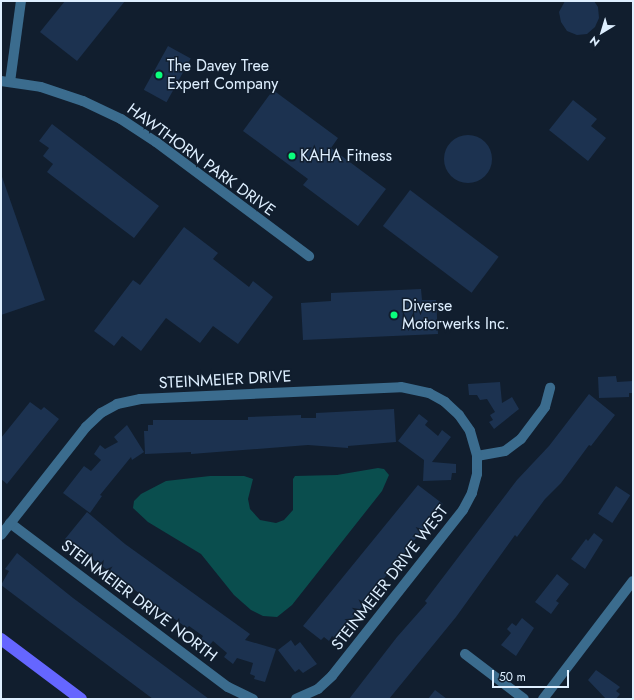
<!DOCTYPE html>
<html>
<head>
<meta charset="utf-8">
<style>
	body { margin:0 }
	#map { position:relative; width:634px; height:700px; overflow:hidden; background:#111e2e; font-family:Jost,sans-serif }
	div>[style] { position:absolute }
	.water>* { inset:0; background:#0a4e4e }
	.building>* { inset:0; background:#1c3250; transform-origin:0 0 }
	.round { border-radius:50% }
	.minor>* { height:10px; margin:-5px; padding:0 5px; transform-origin:5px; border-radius:5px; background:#3b6c8e }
	.major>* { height:12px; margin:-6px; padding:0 6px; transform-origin:6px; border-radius:6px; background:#6566ff }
	.dots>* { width:11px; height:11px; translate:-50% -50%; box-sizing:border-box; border:2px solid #111e2e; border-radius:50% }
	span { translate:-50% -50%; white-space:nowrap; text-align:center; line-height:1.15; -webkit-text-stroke:3px #111e2e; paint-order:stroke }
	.poi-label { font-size:16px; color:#deefff }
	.left { translate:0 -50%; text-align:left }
	.street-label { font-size:16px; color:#deefff }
	.frame { position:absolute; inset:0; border:2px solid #deefff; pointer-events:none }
	.north { position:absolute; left:582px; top:12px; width:40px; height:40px; -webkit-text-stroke:3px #111e2e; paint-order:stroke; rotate:218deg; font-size:11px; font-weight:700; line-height:16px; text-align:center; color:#deefff }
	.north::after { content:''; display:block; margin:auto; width:14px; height:18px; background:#deefff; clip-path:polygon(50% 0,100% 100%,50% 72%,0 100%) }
	.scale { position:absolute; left:492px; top:670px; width:77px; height:18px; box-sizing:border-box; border:2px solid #deefff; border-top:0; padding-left:5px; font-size:12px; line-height:14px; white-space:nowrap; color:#deefff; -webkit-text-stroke:3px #111e2e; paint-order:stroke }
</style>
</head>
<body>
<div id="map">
	<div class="water">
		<i style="clip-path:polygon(378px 468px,384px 469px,389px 475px,382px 491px,292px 605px,277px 617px,263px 616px,251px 610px,234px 595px,201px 554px,148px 522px,133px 508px,134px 501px,141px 494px,166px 481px,210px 476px,244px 476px,253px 479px,248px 499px,250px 509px,260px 520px,276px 523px,284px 520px,293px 510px,293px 479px,295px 476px,337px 475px)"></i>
	</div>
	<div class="building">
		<i style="clip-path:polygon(65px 1px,125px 1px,77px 61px,40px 32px)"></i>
		<i style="clip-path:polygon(565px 1px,594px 1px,598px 7px,599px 18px,595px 27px,587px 34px,577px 35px,567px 31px,561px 22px,559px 12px)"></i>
		<i style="left:168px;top:46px;width:26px;height:50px;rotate:29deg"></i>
		<i style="clip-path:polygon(273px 90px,338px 138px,331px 148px,386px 189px,358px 226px,303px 185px,308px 179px,243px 131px)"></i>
		<i style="clip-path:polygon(573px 100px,597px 119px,591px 126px,606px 138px,588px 161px,549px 130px)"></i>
		<i style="clip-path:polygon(52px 124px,159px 206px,134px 238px,47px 172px,53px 164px,43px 156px,49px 148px,39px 141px)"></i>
		<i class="round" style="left:444px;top:135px;width:48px;height:48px"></i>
		<i style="clip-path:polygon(1px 174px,45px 300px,1px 315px)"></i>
		<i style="left:410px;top:190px;width:111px;height:45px;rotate:37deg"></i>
		<i style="clip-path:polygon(184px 227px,218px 253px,213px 259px,249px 287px,253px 281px,273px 297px,238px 344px,213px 326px,200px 343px,166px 318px,141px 351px,122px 336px,114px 346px,94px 331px,133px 280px,140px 285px)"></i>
		<i style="clip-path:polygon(421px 289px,422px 300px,436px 300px,438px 334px,303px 340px,301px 303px,331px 301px,331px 293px)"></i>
		<i style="clip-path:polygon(616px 376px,617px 382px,633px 381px,633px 393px,629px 393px,629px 397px,599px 398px,598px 377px)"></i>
		<i style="clip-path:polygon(500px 382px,502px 403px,512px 397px,519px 409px,494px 429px,489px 422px,493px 420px,490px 415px,495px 412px,487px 399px,480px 400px,477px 395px,469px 395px,468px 384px)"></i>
		<i style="clip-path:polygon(589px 394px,615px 415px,591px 446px,589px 445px,561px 483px,545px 499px,517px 537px,515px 535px,456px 617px,389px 699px,349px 699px,397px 637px,427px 603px,425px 601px,517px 480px,549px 446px)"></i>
		<i style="clip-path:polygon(30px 402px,41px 410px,44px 407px,59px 419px,7px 484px,1px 479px,1px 438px)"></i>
		<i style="clip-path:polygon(394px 409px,396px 442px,348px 446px,348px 448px,308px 445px,191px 454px,191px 452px,145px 454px,144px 431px,148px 431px,148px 425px,153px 425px,153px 420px,248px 420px,248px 417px,301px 415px,301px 418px,316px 418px,316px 413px)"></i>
		<i style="clip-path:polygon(419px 414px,428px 421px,425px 425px,438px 436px,442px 430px,451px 437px,432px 462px,456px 464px,456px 473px,452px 473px,451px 480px,423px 481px,424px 460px,398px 441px)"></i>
		<i style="clip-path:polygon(127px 425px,144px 452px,132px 460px,131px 457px,100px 495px,102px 496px,90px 513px,63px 493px,84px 466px,91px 471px,101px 460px,94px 454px,100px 445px,105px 449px,118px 442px,114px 437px)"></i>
		<i style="clip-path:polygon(418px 485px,443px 504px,336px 639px,332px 636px,329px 641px,324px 637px,321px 640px,303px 626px)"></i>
		<i style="left:616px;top:486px;width:17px;height:33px;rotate:33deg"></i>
		<i style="clip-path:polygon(87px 512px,125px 544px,250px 634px,245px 640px,276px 649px,265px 682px,254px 679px,255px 676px,250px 674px,253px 663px,237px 658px,233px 664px,224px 657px,227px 653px,213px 641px,208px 647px,200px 641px,203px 636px,189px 626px,187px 628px,65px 539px)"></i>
		<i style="clip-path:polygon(594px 533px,603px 540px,585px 569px,571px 559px,586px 539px,588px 541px)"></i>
		<i style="clip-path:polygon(17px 553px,73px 598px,209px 699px,153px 699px,50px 622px,1px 585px,9px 571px,5px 569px)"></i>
		<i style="clip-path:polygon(557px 574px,569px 584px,556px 601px,559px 603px,551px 614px,535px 602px)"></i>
		<i style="clip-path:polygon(522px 618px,534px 628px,516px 656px,501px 645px,511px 633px,507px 629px,512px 623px,516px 626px)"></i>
		<i style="clip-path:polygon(291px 640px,295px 646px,300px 642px,317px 664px,303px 673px,299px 669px,295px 672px,278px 650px)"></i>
		<i style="clip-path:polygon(596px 670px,620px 687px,616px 691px,620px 694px,616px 699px,606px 699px,588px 680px)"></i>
		<i style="clip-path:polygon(435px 690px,447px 699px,428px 699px)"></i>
	</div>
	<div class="minor">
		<i style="left:1px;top:81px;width:40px;rotate:8.5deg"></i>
		<i style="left:41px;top:87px;width:44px;rotate:18.4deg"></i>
		<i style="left:83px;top:101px;width:42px;rotate:25.3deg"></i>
		<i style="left:121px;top:119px;width:42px;rotate:33.3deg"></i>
		<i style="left:156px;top:142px;width:191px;rotate:36.7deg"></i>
		<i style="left:10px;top:82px;width:82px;rotate:-82.3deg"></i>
		<i style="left:477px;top:456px;width:28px;rotate:-10deg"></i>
		<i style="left:505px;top:451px;width:20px;rotate:-37deg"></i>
		<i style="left:521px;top:439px;width:40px;rotate:-53deg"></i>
		<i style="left:545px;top:407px;width:20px;rotate:-75deg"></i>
		<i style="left:10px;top:523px;width:273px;rotate:37deg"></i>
		<i style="left:228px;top:687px;width:28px;rotate:26deg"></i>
		<i style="left:1px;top:535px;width:137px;rotate:-51.8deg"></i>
		<i style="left:86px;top:427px;width:21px;rotate:-43deg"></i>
		<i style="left:101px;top:413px;width:18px;rotate:-29deg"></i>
		<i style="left:117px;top:404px;width:24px;rotate:-12deg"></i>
		<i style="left:140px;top:399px;width:261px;rotate:-2.6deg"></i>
		<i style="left:401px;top:387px;width:29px;rotate:12deg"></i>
		<i style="left:429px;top:393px;width:18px;rotate:29deg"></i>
		<i style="left:445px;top:402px;width:19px;rotate:43deg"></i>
		<i style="left:459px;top:415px;width:19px;rotate:55deg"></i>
		<i style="left:470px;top:431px;width:26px;rotate:74deg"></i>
		<i style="left:477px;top:456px;width:18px;rotate:90deg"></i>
		<i style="left:477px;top:474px;width:20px;rotate:105deg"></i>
		<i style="left:472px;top:493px;width:19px;rotate:118deg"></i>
		<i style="left:463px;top:510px;width:211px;rotate:128.3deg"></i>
		<i style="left:332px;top:676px;width:19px;rotate:137deg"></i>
		<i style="left:318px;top:689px;width:24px;rotate:156deg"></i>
		<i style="left:465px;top:654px;width:74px;rotate:37.3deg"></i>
		<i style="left:543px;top:699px;width:148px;rotate:-52.7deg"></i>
	</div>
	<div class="major">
		<i style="left:1px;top:639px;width:100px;rotate:36.9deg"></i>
	</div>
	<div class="dots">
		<i style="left:159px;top:75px;background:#0aff7d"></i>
		<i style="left:292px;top:156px;background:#0aff7d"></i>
		<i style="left:394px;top:315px;background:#0aff7d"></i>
	</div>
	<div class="poi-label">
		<span class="left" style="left:167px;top:75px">The Davey Tree<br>Expert Company</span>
		<span class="left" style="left:300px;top:156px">KAHA Fitness</span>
		<span class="left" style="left:402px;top:315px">Diverse<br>Motorwerks Inc.</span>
	</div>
	<div class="street-label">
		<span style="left:201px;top:160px;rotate:36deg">HAWTHORN PARK DRIVE</span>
		<span style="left:225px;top:380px;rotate:-3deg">STEINMEIER DRIVE</span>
		<span style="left:390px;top:578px;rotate:-52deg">STEINMEIER DRIVE WEST</span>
		<span style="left:139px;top:601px;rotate:37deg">STEINMEIER DRIVE NORTH</span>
	</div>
	<div class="frame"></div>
	<div class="north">N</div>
	<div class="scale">50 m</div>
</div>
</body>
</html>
